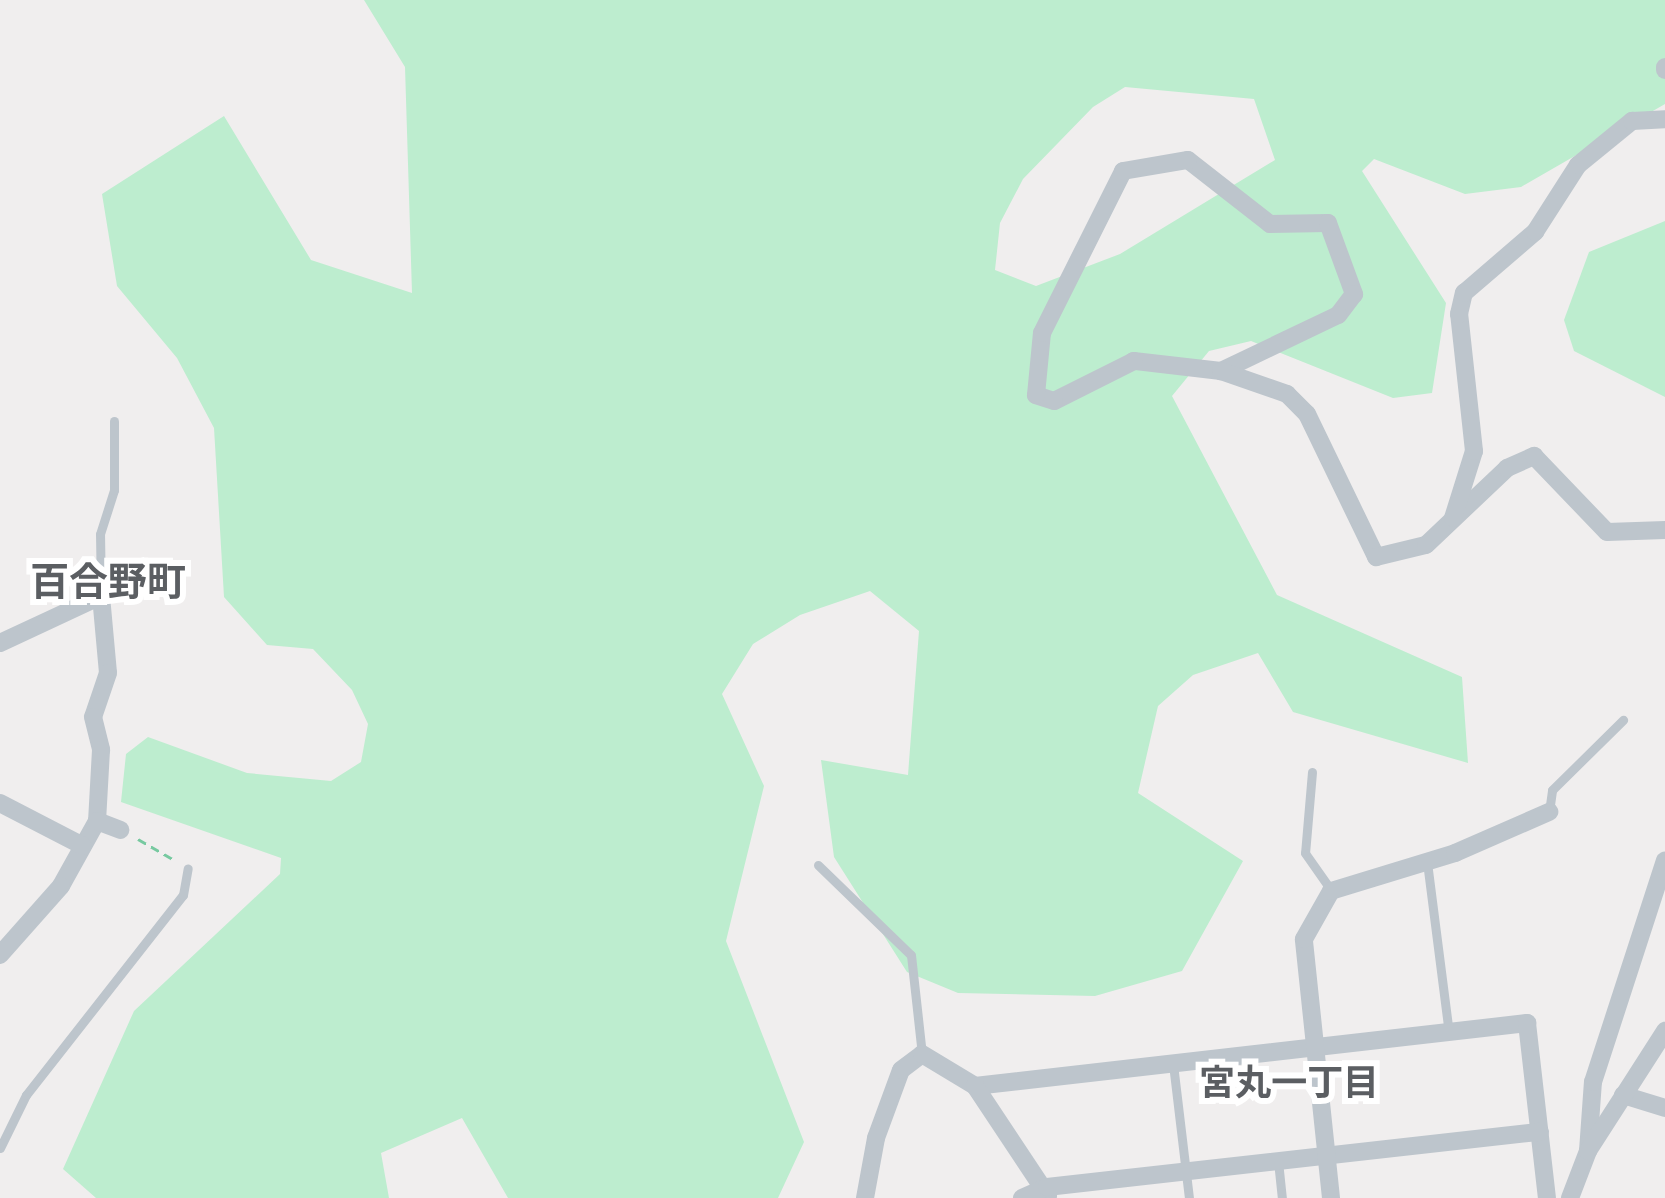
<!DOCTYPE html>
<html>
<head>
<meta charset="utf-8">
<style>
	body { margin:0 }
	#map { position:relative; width:1665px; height:1198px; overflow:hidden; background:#f0eeee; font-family:"Fira Sans Condensed","Noto Sans JP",sans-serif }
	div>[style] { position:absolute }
	.green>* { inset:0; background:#bdedcf }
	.path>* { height:3px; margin-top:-1.5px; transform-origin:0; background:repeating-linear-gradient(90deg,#77c9a0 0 9px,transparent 0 15px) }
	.lane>* { height:9px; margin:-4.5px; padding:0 4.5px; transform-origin:4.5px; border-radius:4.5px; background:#bdc5cc }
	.street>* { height:18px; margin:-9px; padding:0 9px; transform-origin:9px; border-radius:9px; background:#bdc5cc }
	span { translate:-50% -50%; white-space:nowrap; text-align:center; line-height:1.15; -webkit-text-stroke:12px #fff; paint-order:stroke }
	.neighbourhood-label { font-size:36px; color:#5b5e62; font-weight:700 }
	.quarter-label { font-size:39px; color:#5b5e62; font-weight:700 }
</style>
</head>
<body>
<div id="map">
	<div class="green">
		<i style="clip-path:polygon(evenodd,364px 0,1665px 0,1665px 104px,1521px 187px,1465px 194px,1374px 159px,1362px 171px,1446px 303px,1432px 393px,1393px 398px,1251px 341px,1209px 351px,1172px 396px,1277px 595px,1462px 677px,1468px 763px,1293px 712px,1258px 653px,1193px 675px,1158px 706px,1138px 793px,1243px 861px,1182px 971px,1095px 996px,958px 993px,907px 972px,834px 857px,821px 760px,908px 775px,919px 631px,870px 591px,800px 615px,753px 644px,722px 694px,764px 786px,726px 941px,804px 1142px,778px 1198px,508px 1198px,462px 1118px,381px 1153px,389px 1198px,96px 1198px,63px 1169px,134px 1011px,280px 874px,281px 858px,121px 802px,126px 754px,148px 737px,247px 773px,331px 781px,361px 762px,368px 724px,352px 690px,313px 649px,267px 645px,224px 597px,214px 428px,177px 358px,117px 286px,102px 194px,224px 116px,311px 260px,412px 293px,405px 67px,364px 0,1125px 87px,1254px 99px,1275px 160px,1120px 254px,1036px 286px,995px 270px,1000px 223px,1023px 179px,1093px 107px,1125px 87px)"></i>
		<i style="clip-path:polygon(1665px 221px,1665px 397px,1574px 351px,1564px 320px,1589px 252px)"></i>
	</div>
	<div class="path">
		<i style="left:138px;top:839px;width:44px;rotate:30.1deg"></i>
	</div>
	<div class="lane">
		<i style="left:101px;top:596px;width:62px;rotate:-90.9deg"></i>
		<i style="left:100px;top:534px;width:46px;rotate:-72.3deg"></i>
		<i style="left:114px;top:490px;width:69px;rotate:-90deg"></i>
		<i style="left:1312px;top:772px;width:81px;rotate:94.9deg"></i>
		<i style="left:1305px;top:853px;width:45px;rotate:54.9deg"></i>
		<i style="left:1549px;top:812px;width:22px;rotate:-82deg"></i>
		<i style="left:1552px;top:790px;width:100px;rotate:-44.6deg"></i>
		<i style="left:1427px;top:862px;width:172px;rotate:82.7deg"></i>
		<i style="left:818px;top:865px;width:129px;rotate:44.1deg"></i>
		<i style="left:911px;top:955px;width:100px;rotate:83.7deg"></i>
		<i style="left:1173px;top:1064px;width:135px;rotate:83.2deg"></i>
		<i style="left:0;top:1148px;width:59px;rotate:-63.9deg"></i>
		<i style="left:26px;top:1095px;width:254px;rotate:-51.9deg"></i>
		<i style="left:183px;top:895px;width:27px;rotate:-80deg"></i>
		<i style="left:1278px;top:1161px;width:37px;rotate:84deg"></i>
	</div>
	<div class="street">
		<i style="left:1665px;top:67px;width:3px;rotate:90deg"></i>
		<i style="left:1188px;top:160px;width:104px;rotate:38deg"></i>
		<i style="left:1270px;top:224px;width:58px;rotate:-1deg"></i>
		<i style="left:1328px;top:223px;width:76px;rotate:69.9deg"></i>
		<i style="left:1354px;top:294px;width:26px;rotate:127deg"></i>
		<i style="left:1338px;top:315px;width:130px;rotate:154.4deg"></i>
		<i style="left:1221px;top:371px;width:88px;rotate:-173.4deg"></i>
		<i style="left:1134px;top:361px;width:89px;rotate:153.4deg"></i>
		<i style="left:1054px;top:401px;width:19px;rotate:-162deg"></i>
		<i style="left:1036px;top:395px;width:62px;rotate:-84.5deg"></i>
		<i style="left:1042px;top:333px;width:181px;rotate:-63.4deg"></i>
		<i style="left:1123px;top:171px;width:66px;rotate:-9.6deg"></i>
		<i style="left:1221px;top:371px;width:70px;rotate:19.2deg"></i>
		<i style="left:1287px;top:394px;width:28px;rotate:45deg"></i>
		<i style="left:1307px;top:414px;width:159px;rotate:64.2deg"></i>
		<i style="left:1376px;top:557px;width:51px;rotate:-13.5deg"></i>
		<i style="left:1426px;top:545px;width:112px;rotate:-43.5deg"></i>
		<i style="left:1507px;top:468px;width:30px;rotate:-24deg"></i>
		<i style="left:1534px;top:456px;width:105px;rotate:46.2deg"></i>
		<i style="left:1607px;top:532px;width:58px;rotate:-2deg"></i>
		<i style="left:1453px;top:518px;width:70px;rotate:-72.6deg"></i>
		<i style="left:1474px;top:451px;width:138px;rotate:-96.2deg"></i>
		<i style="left:1459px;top:314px;width:22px;rotate:-77deg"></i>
		<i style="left:1464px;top:293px;width:94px;rotate:-40.7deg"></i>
		<i style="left:1535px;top:232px;width:80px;rotate:-57.3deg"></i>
		<i style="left:1578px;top:165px;width:70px;rotate:-39.2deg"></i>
		<i style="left:1632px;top:121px;width:33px;rotate:-3deg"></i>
		<i style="left:0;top:643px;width:111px;rotate:-25deg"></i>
		<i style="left:101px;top:596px;width:77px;rotate:84.8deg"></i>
		<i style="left:108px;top:673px;width:46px;rotate:108.8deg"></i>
		<i style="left:93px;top:717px;width:34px;rotate:76deg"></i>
		<i style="left:101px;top:750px;width:71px;rotate:93.2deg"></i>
		<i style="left:97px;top:821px;width:74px;rotate:119deg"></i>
		<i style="left:61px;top:886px;width:92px;rotate:131.5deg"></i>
		<i style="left:0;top:803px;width:93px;rotate:27.4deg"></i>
		<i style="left:97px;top:821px;width:25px;rotate:21deg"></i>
		<i style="left:975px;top:1086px;width:556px;rotate:-6.51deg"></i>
		<i style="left:1527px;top:1023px;width:176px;rotate:83.5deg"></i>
		<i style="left:1623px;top:1095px;width:44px;rotate:17.2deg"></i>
		<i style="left:1588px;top:1151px;width:69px;rotate:-85.9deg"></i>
		<i style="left:1593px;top:1082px;width:233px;rotate:-72deg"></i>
		<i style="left:865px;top:1198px;width:61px;rotate:-79.6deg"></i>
		<i style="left:876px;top:1138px;width:72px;rotate:-69.8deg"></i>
		<i style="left:901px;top:1070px;width:26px;rotate:-37deg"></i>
		<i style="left:922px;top:1054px;width:62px;rotate:31.1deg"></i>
		<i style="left:975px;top:1086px;width:132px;rotate:56.4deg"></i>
		<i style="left:1022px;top:1198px;width:27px;rotate:-24deg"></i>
		<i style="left:1047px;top:1187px;width:496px;rotate:-6.4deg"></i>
		<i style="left:1331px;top:1198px;width:260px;rotate:-96deg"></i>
		<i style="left:1304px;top:939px;width:55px;rotate:-60.6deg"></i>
		<i style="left:1331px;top:891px;width:130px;rotate:-17deg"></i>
		<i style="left:1455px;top:853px;width:103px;rotate:-23.6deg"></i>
		<i style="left:1570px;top:1198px;width:50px;rotate:-69deg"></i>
		<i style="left:1588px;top:1151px;width:143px;rotate:-57.3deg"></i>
	</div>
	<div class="neighbourhood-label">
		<span style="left:1289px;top:1084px">宮丸一丁目</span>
	</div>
	<div class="quarter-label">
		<span style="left:108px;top:582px">百合野町</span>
	</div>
</div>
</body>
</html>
